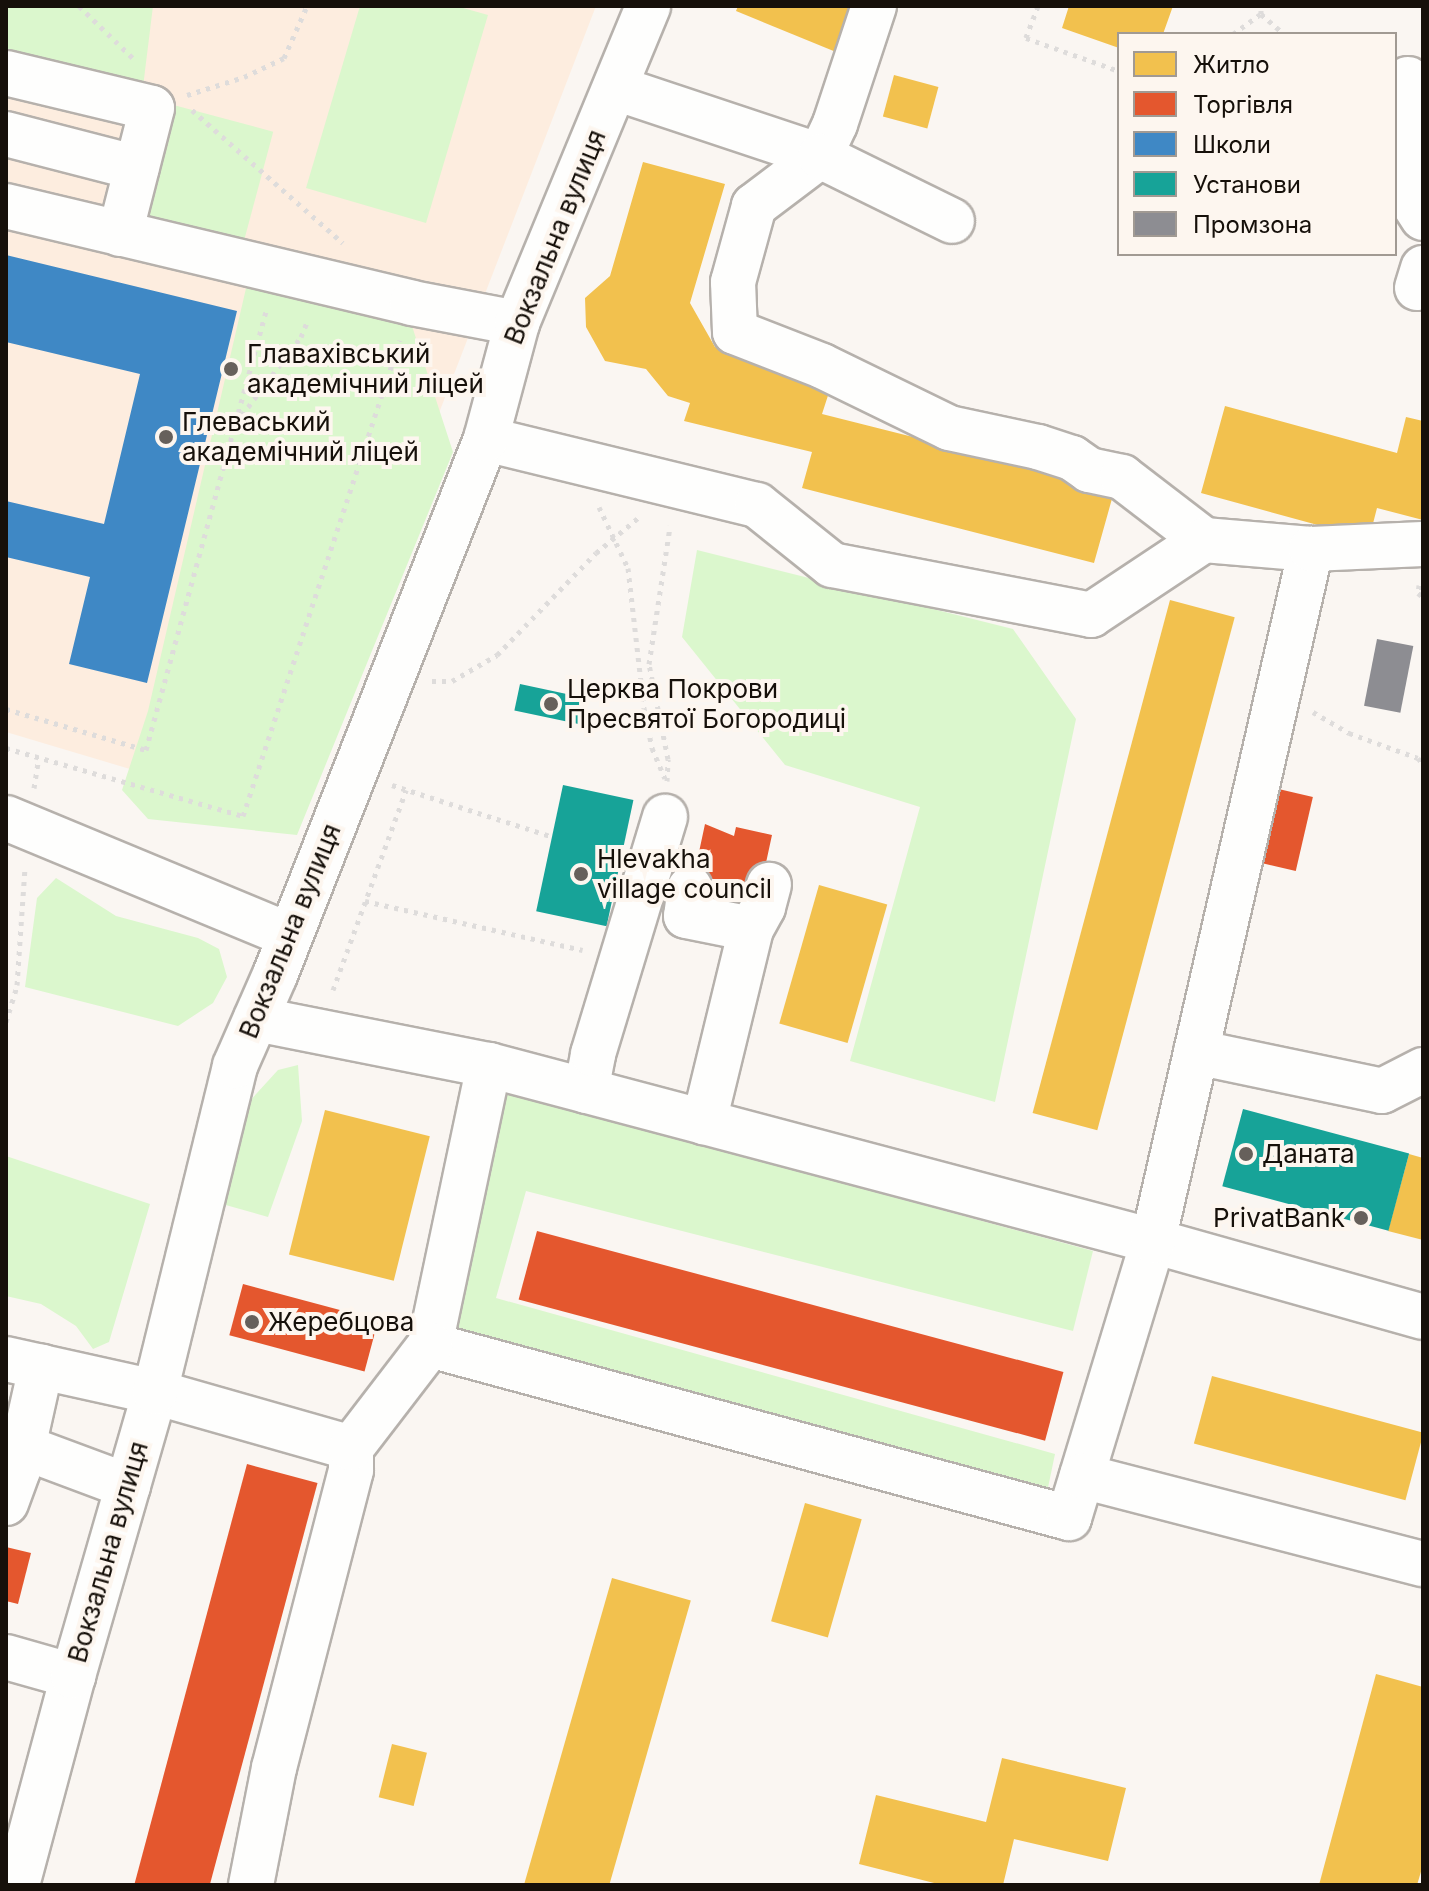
<!DOCTYPE html>
<html>
<head>
<meta charset="utf-8">
<style>
	body { margin:0 }
	#map { position:relative; width:1429px; height:1891px; overflow:hidden; background:#faf6f2; font-family:Inter,sans-serif }
	div>[style] { position:absolute }
	.built>* { inset:0; background:#fdeddf }
	.green>* { inset:0; background:#dbf7cd; transform-origin:0 0 }
	.homes>* { inset:0; background:#f2c14e; transform-origin:0 0 }
	.shops>* { inset:0; background:#e4572e; transform-origin:0 0 }
	.schools>* { inset:0; background:#3f88c5 }
	.public>* { inset:0; background:#17a398; transform-origin:0 0 }
	.industry>* { inset:0; background:#8d8d92; transform-origin:0 0 }
	.path>* { height:5px; margin-top:-2.5px; transform-origin:0; background:repeating-linear-gradient(90deg,#dedcdb 0 4px,transparent 0 10px) }
	.roads { filter:drop-shadow(2px 0 #b6b1ac) drop-shadow(-2px 0 #b6b1ac) drop-shadow(0 2px #b6b1ac) drop-shadow(0 -2px #b6b1ac) }
	.minor>* { height:44px; margin:-22px; padding:0 22px; transform-origin:22px; border-radius:22px; background:#fefefd }
	.dots>* { width:22px; height:22px; translate:-50% -50%; box-sizing:border-box; border:4px solid #fdf6ef; border-radius:50% }
	span { translate:-50% -50%; white-space:nowrap; text-align:center; line-height:1.15; -webkit-text-stroke:8px #fdf6ef; paint-order:stroke }
	.street-label { font-size:26px; color:#16100a }
	.poi-label { font-size:26px; color:#16100a }
	.left { translate:0 -50%; text-align:left }
	.right { translate:-100% -50%; text-align:right }
	.frame { position:absolute; inset:0; border:8px solid #16100a; pointer-events:none }
	.legend { position:absolute; left:1117px; top:32px; width:280px; height:224px; box-sizing:border-box; background:#fdf6ef; border:2px solid #a19a93; margin:0; padding:10px 14px; list-style:none; font-size:24px; color:#16100a }
	.legend li { display:flex; align-items:center; gap:16px; height:40px }
	.legend b { width:40px; border:2px solid #a19a93 }
</style>
</head>
<body>
<div id="map">
	<div class="built">
		<i style="clip-path:polygon(6px 6px,596px 6px,277px 833px,207px 792px,6px 732px)"></i>
	</div>
	<div class="green">
		<i style="clip-path:polygon(6px 6px,153px 6px,142px 95px,6px 60px)"></i>
		<i style="clip-path:polygon(360px 6px,456px 6px,488px 15px,426px 223px,306px 188px)"></i>
		<i style="left:166px;top:103px;width:111px;height:115px;rotate:15deg"></i>
		<i style="clip-path:polygon(247px 284px,412px 326px,453px 452px,297px 835px,148px 819px,122px 790px,148px 711px)"></i>
		<i style="clip-path:polygon(697px 550px,1013px 629px,1076px 719px,995px 1102px,850px 1061px,920px 807px,785px 765px,682px 637px)"></i>
		<i style="clip-path:polygon(56px 878px,116px 916px,198px 938px,219px 949px,227px 977px,213px 1003px,178px 1026px,25px 987px,37px 898px)"></i>
		<i style="clip-path:polygon(298px 1065px,302px 1121px,268px 1217px,215px 1202px,237px 1115px,278px 1070px)"></i>
		<i style="clip-path:polygon(500px 1090px,1093px 1251px,1073px 1331px,526px 1191px,496px 1298px,1055px 1454px,1045px 1502px,442px 1331px)"></i>
		<i style="clip-path:polygon(6px 1156px,150px 1204px,109px 1342px,93px 1349px,76px 1326px,41px 1304px,6px 1296px)"></i>
	</div>
	<div class="homes">
		<i style="clip-path:polygon(738px 6px,855px 6px,836px 52px,736px 11px)"></i>
		<i style="clip-path:polygon(1069px 6px,1173px 6px,1163px 34px,1119px 34px,1119px 48px,1062px 28px)"></i>
		<i style="left:894px;top:75px;width:46px;height:43px;rotate:15deg"></i>
		<i style="clip-path:polygon(643px 162px,725px 184px,690px 303px,715px 347px,834px 377px,822px 414px,1115px 488px,1094px 563px,802px 488px,812px 452px,684px 421px,690px 403px,668px 396px,646px 369px,605px 361px,586px 327px,585px 298px,610px 276px)"></i>
		<i style="clip-path:polygon(1225px 406px,1397px 453px,1406px 417px,1423px 421px,1423px 520px,1377px 508px,1369px 539px,1201px 493px)"></i>
		<i style="left:1170px;top:600px;width:67px;height:531px;rotate:15deg"></i>
		<i style="left:819px;top:885px;width:71px;height:144px;rotate:16deg"></i>
		<i style="left:325px;top:1110px;width:108px;height:149px;rotate:14deg"></i>
		<i style="clip-path:polygon(1409px 1154px,1423px 1158px,1423px 1240px,1388px 1231px)"></i>
		<i style="left:1212px;top:1376px;width:219px;height:70px;rotate:15deg"></i>
		<i style="left:805px;top:1503px;width:59px;height:123px;rotate:16deg"></i>
		<i style="left:612px;top:1578px;width:82px;height:320px;rotate:16deg"></i>
		<i style="clip-path:polygon(1376px 1674px,1423px 1687px,1423px 1865px,1417px 1885px,1319px 1885px)"></i>
		<i style="left:392px;top:1744px;width:36px;height:55px;rotate:14deg"></i>
		<i style="clip-path:polygon(1002px 1758px,1126px 1788px,1108px 1861px,1014px 1839px,1003px 1885px,942px 1885px,859px 1864px,876px 1795px,986px 1822px)"></i>
	</div>
	<div class="shops">
		<i style="left:1270px;top:787px;width:44px;height:76px;rotate:13deg"></i>
		<i style="clip-path:polygon(705px 824px,734px 836px,736px 827px,772px 835px,759px 895px,693px 880px)"></i>
		<i style="left:537px;top:1231px;width:545px;height:71px;rotate:15deg"></i>
		<i style="left:243px;top:1284px;width:140px;height:53px;rotate:15deg"></i>
		<i style="left:247px;top:1464px;width:73px;height:435px;rotate:15deg"></i>
		<i style="clip-path:polygon(6px 1547px,31px 1553px,18px 1604px,6px 1601px)"></i>
	</div>
	<div class="schools">
		<i style="clip-path:polygon(6px 255px,237px 311px,147px 683px,69px 664px,90px 577px,6px 557px,6px 501px,104px 524px,140px 374px,6px 342px)"></i>
	</div>
	<div class="public">
		<i style="left:520px;top:684px;width:68px;height:27px;rotate:12deg"></i>
		<i style="left:563px;top:785px;width:72px;height:129px;rotate:12deg"></i>
		<i style="left:1243px;top:1109px;width:172px;height:80px;rotate:15deg"></i>
	</div>
	<div class="industry">
		<i style="left:1377px;top:639px;width:37px;height:68px;rotate:11deg"></i>
	</div>
	<div class="path">
		<i style="left:79px;top:6px;width:79px;rotate:44deg"></i>
		<i style="left:1038px;top:6px;width:34px;rotate:111deg"></i>
		<i style="left:1026px;top:38px;width:99px;rotate:19.5deg"></i>
		<i style="left:1261px;top:14px;width:30px;rotate:41deg"></i>
		<i style="left:1233px;top:34px;width:34px;rotate:-36deg"></i>
		<i style="left:1261px;top:14px;width:8px;rotate:-90deg"></i>
		<i style="left:187px;top:95px;width:60px;rotate:-17.5deg"></i>
		<i style="left:244px;top:77px;width:44px;rotate:-25.4deg"></i>
		<i style="left:284px;top:58px;width:57px;rotate:-66.1deg"></i>
		<i style="left:192px;top:110px;width:201px;rotate:41.4deg"></i>
		<i style="left:236px;top:423px;width:108px;rotate:-52.9deg"></i>
		<i style="left:301px;top:337px;width:18px;rotate:-68deg"></i>
		<i style="left:599px;top:507px;width:68px;rotate:64.6deg"></i>
		<i style="left:628px;top:568px;width:141px;rotate:83.5deg"></i>
		<i style="left:644px;top:708px;width:41px;rotate:78.7deg"></i>
		<i style="left:652px;top:748px;width:33px;rotate:67deg"></i>
		<i style="left:1419px;top:585px;width:8px;rotate:97deg"></i>
		<i style="left:1418px;top:593px;width:6px;rotate:39deg"></i>
		<i style="left:432px;top:681px;width:20px"></i>
		<i style="left:452px;top:681px;width:52px;rotate:-30deg"></i>
		<i style="left:497px;top:655px;width:142px;rotate:-45.9deg"></i>
		<i style="left:596px;top:553px;width:56px;rotate:-39.9deg"></i>
		<i style="left:6px;top:709px;width:146px;rotate:16.3deg"></i>
		<i style="left:146px;top:750px;width:457px;rotate:-74.7deg"></i>
		<i style="left:1313px;top:712px;width:42px;rotate:30.3deg"></i>
		<i style="left:1349px;top:733px;width:73px;rotate:19.9deg"></i>
		<i style="left:1418px;top:758px;width:8px;rotate:50deg"></i>
		<i style="left:6px;top:748px;width:247px;rotate:16deg"></i>
		<i style="left:243px;top:816px;width:501px;rotate:-71.75deg"></i>
		<i style="left:667px;top:781px;width:22px;rotate:-87deg"></i>
		<i style="left:668px;top:759px;width:97px;rotate:-101.3deg"></i>
		<i style="left:649px;top:664px;width:140px;rotate:-81.3deg"></i>
		<i style="left:392px;top:785px;width:169px;rotate:17.9deg"></i>
		<i style="left:34px;top:788px;width:30px;rotate:-81deg"></i>
		<i style="left:365px;top:901px;width:223px;rotate:12.7deg"></i>
		<i style="left:333px;top:990px;width:213px;rotate:-69.9deg"></i>
		<i style="left:6px;top:1022px;width:39px;rotate:-73deg"></i>
		<i style="left:17px;top:985px;width:116px;rotate:-86.1deg"></i>
	</div>
	<div class="roads">
		<div class="minor">
			<i style="left:874px;top:6px;width:124px;rotate:108.3deg"></i>
			<i style="left:835px;top:124px;width:35px;rotate:115deg"></i>
			<i style="left:820px;top:156px;width:83px;rotate:142.9deg"></i>
			<i style="left:754px;top:206px;width:79px;rotate:105.4deg"></i>
			<i style="left:733px;top:282px;width:50px;rotate:87.7deg"></i>
			<i style="left:735px;top:332px;width:93px;rotate:21.3deg"></i>
			<i style="left:822px;top:366px;width:141px;rotate:26deg"></i>
			<i style="left:949px;top:428px;width:91px;rotate:12.1deg"></i>
			<i style="left:1038px;top:447px;width:36px;rotate:18deg"></i>
			<i style="left:1072px;top:458px;width:21px;rotate:35deg"></i>
			<i style="left:1089px;top:470px;width:34px;rotate:12deg"></i>
			<i style="left:1122px;top:477px;width:103px;rotate:37.5deg"></i>
			<i style="left:6px;top:73px;width:150px;rotate:13.5deg"></i>
			<i style="left:152px;top:108px;width:130px;rotate:104.3deg"></i>
			<i style="left:1408px;top:79px;width:40px;rotate:103deg"></i>
			<i style="left:1399px;top:118px;width:63px;rotate:90deg"></i>
			<i style="left:1399px;top:181px;width:44px;rotate:57deg"></i>
			<i style="left:616px;top:88px;width:215px;rotate:18.4deg"></i>
			<i style="left:820px;top:156px;width:147px;rotate:26.2deg"></i>
			<i style="left:6px;top:134px;width:135px;rotate:14.5deg"></i>
			<i style="left:6px;top:206px;width:417px;rotate:13.4deg"></i>
			<i style="left:412px;top:303px;width:107px;rotate:10.8deg"></i>
			<i style="left:1417px;top:288px;width:21px;rotate:-73deg"></i>
			<i style="left:486px;top:439px;width:279px;rotate:13.7deg"></i>
			<i style="left:757px;top:505px;width:96px;rotate:38.7deg"></i>
			<i style="left:832px;top:565px;width:264px;rotate:10.9deg"></i>
			<i style="left:1091px;top:615px;width:136px;rotate:-33.6deg"></i>
			<i style="left:1204px;top:540px;width:107px;rotate:4.8deg"></i>
			<i style="left:6px;top:818px;width:306px;rotate:22.5deg"></i>
			<i style="left:690px;top:888px;width:28px;rotate:98deg"></i>
			<i style="left:686px;top:916px;width:66px;rotate:11.3deg"></i>
			<i style="left:751px;top:929px;width:199px;rotate:103.7deg"></i>
			<i style="left:751px;top:929px;width:25px;rotate:-61deg"></i>
			<i style="left:763px;top:907px;width:23px;rotate:-75deg"></i>
			<i style="left:256px;top:1019px;width:237px;rotate:11.2deg"></i>
			<i style="left:489px;top:1065px;width:687px;rotate:14.85deg"></i>
			<i style="left:1153px;top:1241px;width:280px;rotate:15.7deg"></i>
			<i style="left:1196px;top:1052px;width:190px;rotate:11.8deg"></i>
			<i style="left:1382px;top:1091px;width:46px;rotate:-27.1deg"></i>
			<i style="left:489px;top:1065px;width:286px;rotate:101.9deg"></i>
			<i style="left:430px;top:1345px;width:662px;rotate:15.15deg"></i>
			<i style="left:1069px;top:1518px;width:289px;rotate:-73.1deg"></i>
			<i style="left:1153px;top:1241px;width:710px;rotate:-77.14deg"></i>
			<i style="left:1311px;top:549px;width:112px;rotate:-2.6deg"></i>
			<i style="left:586px;top:1091px;width:38px;rotate:-79deg"></i>
			<i style="left:593px;top:1054px;width:248px;rotate:-73.1deg"></i>
			<i style="left:6px;top:1359px;width:153px;rotate:12.5deg"></i>
			<i style="left:155px;top:1392px;width:204px;rotate:15.9deg"></i>
			<i style="left:23px;top:1447px;width:112px;rotate:20.4deg"></i>
			<i style="left:1082px;top:1476px;width:352px;rotate:14.5deg"></i>
			<i style="left:6px;top:1503px;width:35px;rotate:-70deg"></i>
			<i style="left:18px;top:1470px;width:106px;rotate:-77.4deg"></i>
			<i style="left:6px;top:1657px;width:70px;rotate:15.8deg"></i>
			<i style="left:17px;top:1885px;width:216px;rotate:-75deg"></i>
			<i style="left:73px;top:1676px;width:296px;rotate:-73.9deg"></i>
			<i style="left:155px;top:1392px;width:336px;rotate:-76.2deg"></i>
			<i style="left:235px;top:1066px;width:99px;rotate:-66.3deg"></i>
			<i style="left:275px;top:975px;width:576px;rotate:-68.51deg"></i>
			<i style="left:486px;top:439px;width:120px;rotate:-75deg"></i>
			<i style="left:517px;top:323px;width:343px;rotate:-67.5deg"></i>
			<i style="left:251px;top:1885px;width:119px;rotate:-78.9deg"></i>
			<i style="left:274px;top:1768px;width:308px;rotate:-75.5deg"></i>
			<i style="left:351px;top:1470px;width:22px;rotate:-90deg"></i>
			<i style="left:351px;top:1448px;width:130px;rotate:-52.5deg"></i>
		</div>
	</div>
	<div class="dots">
		<i style="left:231px;top:369px;background:#66605b"></i>
		<i style="left:166px;top:437px;background:#66605b"></i>
		<i style="left:551px;top:704px;background:#66605b"></i>
		<i style="left:581px;top:874px;background:#66605b"></i>
		<i style="left:1246px;top:1154px;background:#66605b"></i>
		<i style="left:1361px;top:1218px;background:#66605b"></i>
		<i style="left:252px;top:1322px;background:#66605b"></i>
	</div>
	<div class="street-label">
		<span style="left:555px;top:237px;rotate:-68deg">Вокзальна вулиця</span>
		<span style="left:290px;top:931px;rotate:-68deg">Вокзальна вулиця</span>
		<span style="left:108px;top:1552px;rotate:-74deg">Вокзальна вулиця</span>
	</div>
	<div class="poi-label">
		<span class="left" style="left:247px;top:369px">Главахівський<br>академічний ліцей</span>
		<span class="left" style="left:182px;top:437px">Глеваський<br>академічний ліцей</span>
		<span class="left" style="left:567px;top:704px">Церква Покрови<br>Пресвятої Богородиці</span>
		<span class="left" style="left:597px;top:874px">Hlevakha<br>village council</span>
		<span class="left" style="left:1262px;top:1154px">Даната</span>
		<span class="right" style="left:1345px;top:1218px">PrivatBank</span>
		<span class="left" style="left:268px;top:1322px">Жеребцова</span>
	</div>
	<div class="frame"></div>
	<ul class="legend">
	<li><b style="height:22px;background:#f2c14e"></b>Житло</li>
	<li><b style="height:22px;background:#e4572e"></b>Торгівля</li>
	<li><b style="height:22px;background:#3f88c5"></b>Школи</li>
	<li><b style="height:22px;background:#17a398"></b>Установи</li>
	<li><b style="height:22px;background:#8d8d92"></b>Промзона</li>
	</ul>
</div>
</body>
</html>
